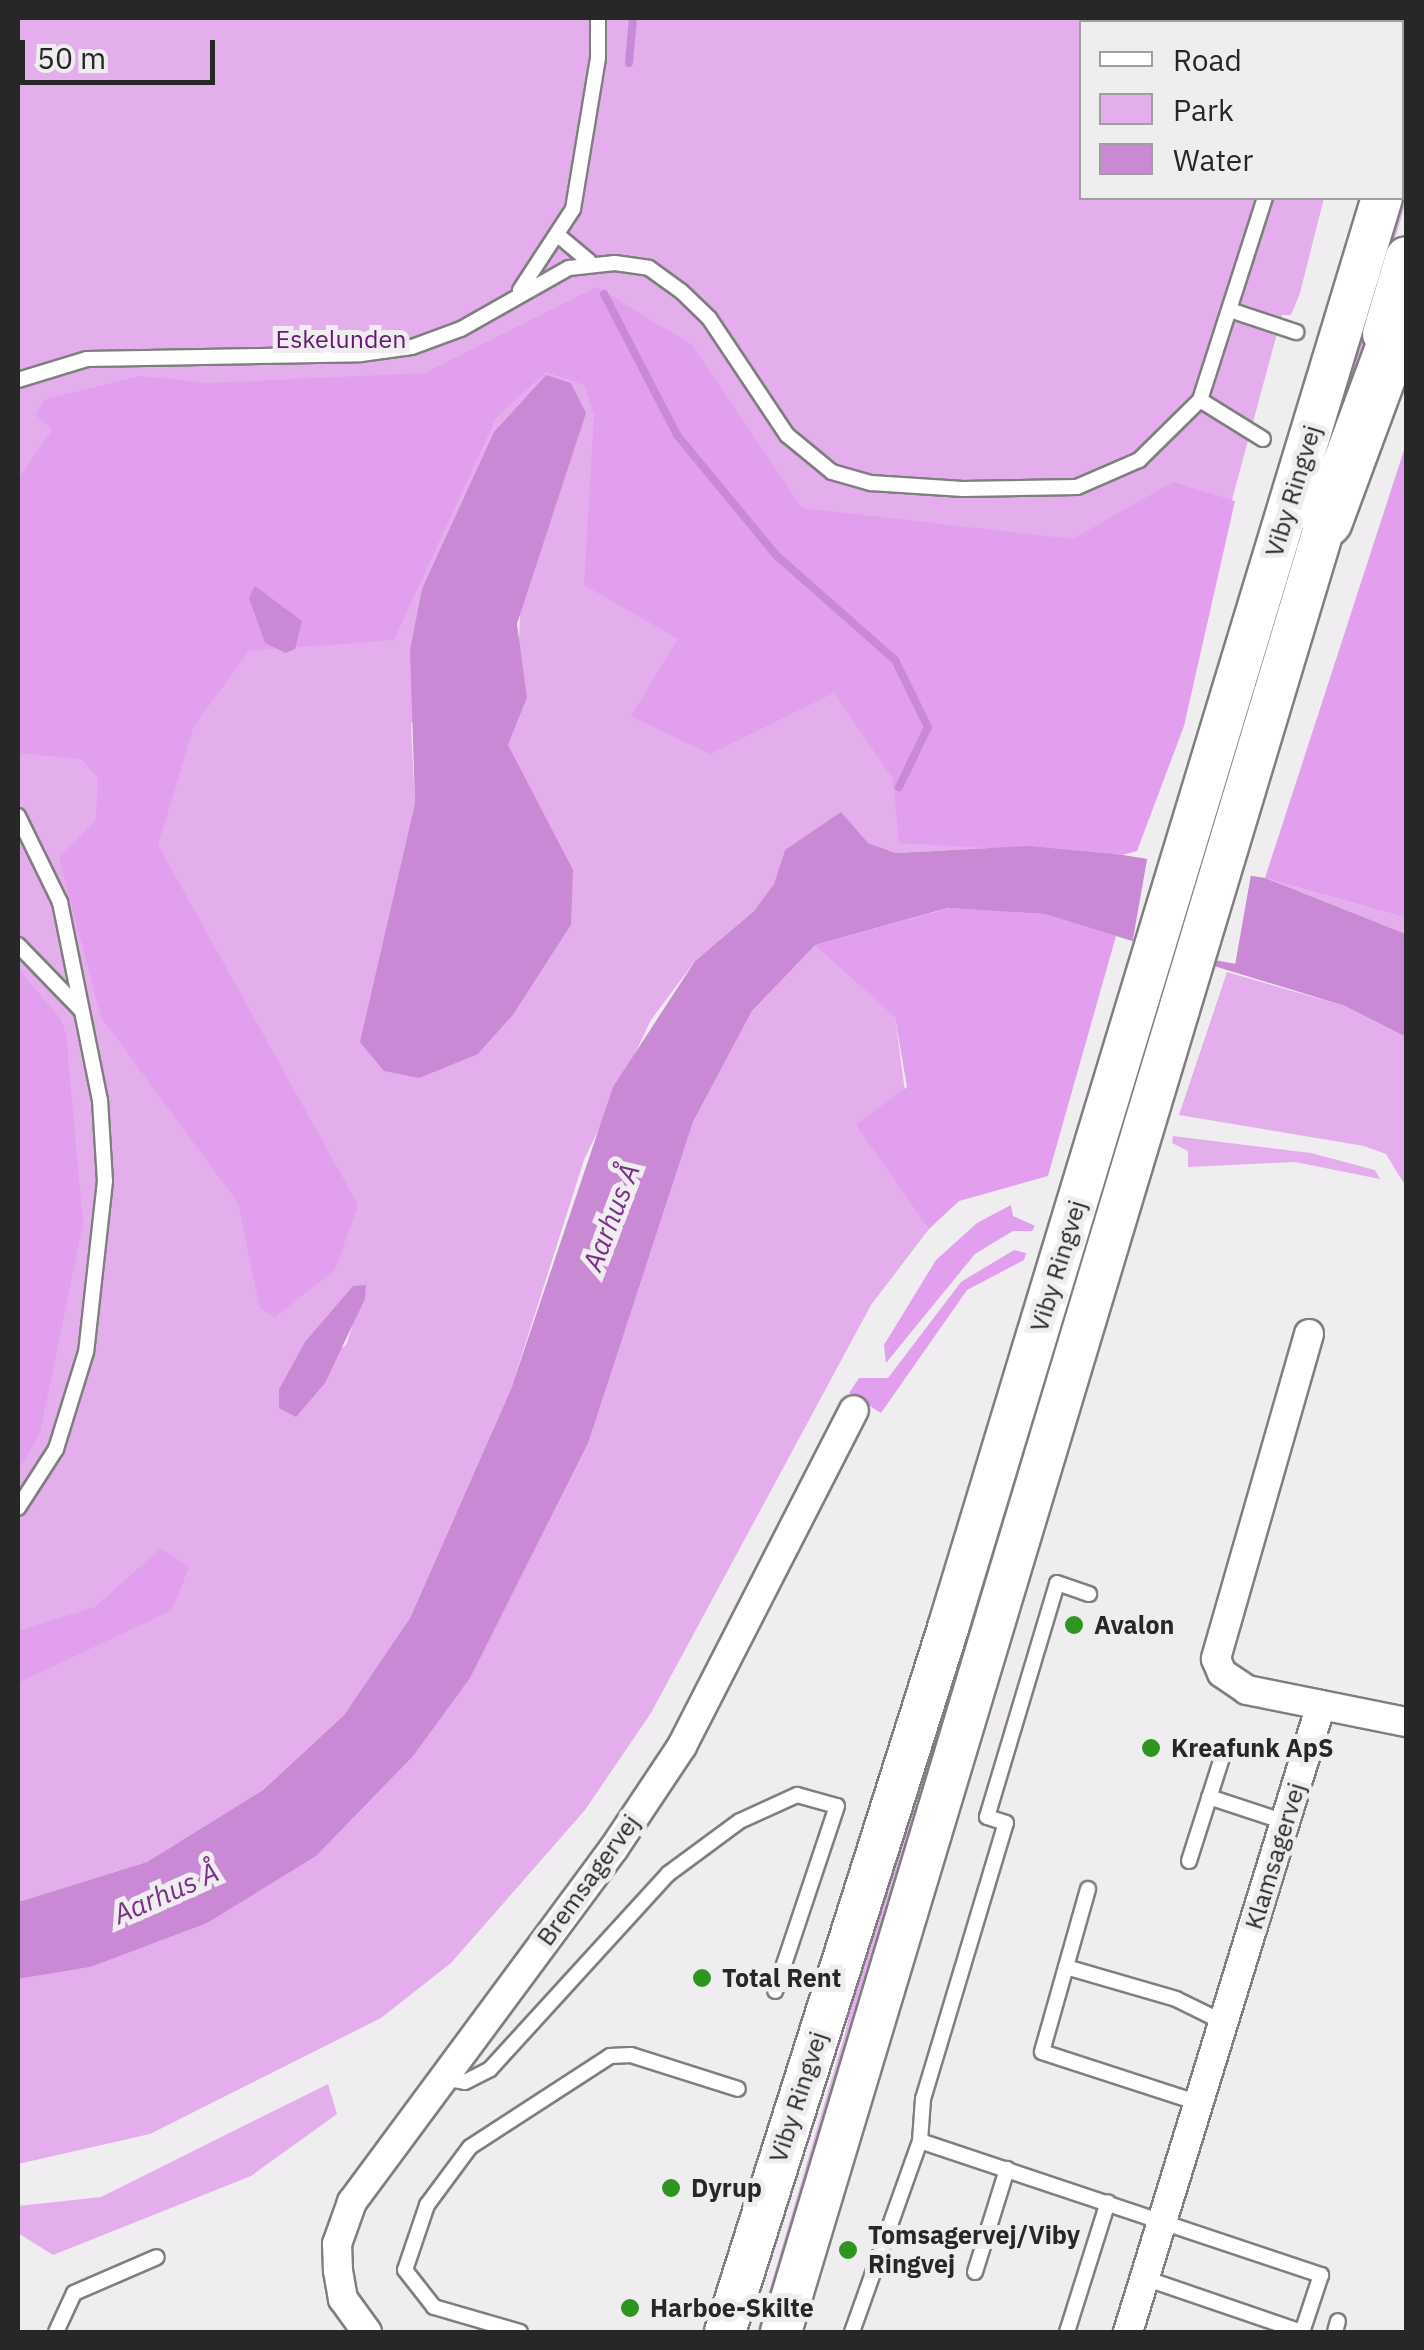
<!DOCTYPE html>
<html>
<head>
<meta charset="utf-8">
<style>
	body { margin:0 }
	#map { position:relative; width:1424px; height:2350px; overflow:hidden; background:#f0edf0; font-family:"IBM Plex Sans",sans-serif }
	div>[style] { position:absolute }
	.green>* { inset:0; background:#e4aeed }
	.forest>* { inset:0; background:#e19fed }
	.water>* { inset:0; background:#ca89d5 }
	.pier>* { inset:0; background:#f0edf0; transform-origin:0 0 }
	.stream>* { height:8px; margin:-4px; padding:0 4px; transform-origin:4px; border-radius:4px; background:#ca89d5 }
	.roads { filter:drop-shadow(2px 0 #817e81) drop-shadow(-2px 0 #817e81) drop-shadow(0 2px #817e81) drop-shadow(0 -2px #817e81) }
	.service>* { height:14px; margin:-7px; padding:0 7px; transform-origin:7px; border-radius:7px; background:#fff }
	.minor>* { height:28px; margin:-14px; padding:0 14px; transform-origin:14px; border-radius:14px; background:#fff }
	.secondary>* { height:40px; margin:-20px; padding:0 20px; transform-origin:20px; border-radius:20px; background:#fff }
	.motorway>* { height:50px; margin:-25px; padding:0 25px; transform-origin:25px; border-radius:25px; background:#fff }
	.dots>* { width:28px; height:28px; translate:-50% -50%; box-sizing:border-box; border:5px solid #f0edf0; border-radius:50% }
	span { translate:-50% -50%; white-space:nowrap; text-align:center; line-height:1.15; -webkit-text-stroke:10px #f0edf0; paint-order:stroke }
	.park-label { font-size:25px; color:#661673 }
	.street-label { font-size:25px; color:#282728 }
	.poi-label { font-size:25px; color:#282728; font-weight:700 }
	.left { translate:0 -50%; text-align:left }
	.water-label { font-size:28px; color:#7c2e89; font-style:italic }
	.frame { position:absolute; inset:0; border:20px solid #282728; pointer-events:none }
	.legend { position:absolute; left:1079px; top:20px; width:325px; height:180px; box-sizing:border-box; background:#f0edf0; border:2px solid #a09ea0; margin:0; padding:12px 18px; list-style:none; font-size:30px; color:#282728 }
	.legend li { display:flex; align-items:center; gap:20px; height:50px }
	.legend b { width:50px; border:2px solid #a09ea0 }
	.scale { position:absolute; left:20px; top:40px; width:195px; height:45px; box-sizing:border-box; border:5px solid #282728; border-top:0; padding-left:12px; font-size:30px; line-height:35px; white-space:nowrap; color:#282728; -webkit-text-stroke:8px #f0edf0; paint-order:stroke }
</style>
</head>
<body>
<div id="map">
	<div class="green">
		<i style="clip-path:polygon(evenodd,18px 18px,1359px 18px,1082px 22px,1082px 198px,1324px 198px,1300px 293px,1291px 315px,1282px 315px,1137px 851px,1029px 846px,896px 853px,868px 843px,785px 850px,775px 884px,754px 911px,695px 961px,651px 1020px,584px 1160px,511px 1389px,410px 1618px,344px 1715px,263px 1790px,147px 1862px,18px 1902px,18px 18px,520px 613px,518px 664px,527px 698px,508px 745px,571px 925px,513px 1015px,478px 1054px,371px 997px,415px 803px,411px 724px,520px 613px,18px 18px,366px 1285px,346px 1345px,279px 1389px,302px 1348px,366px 1285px)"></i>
		<i style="clip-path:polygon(1406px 178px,1406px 202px,1306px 534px,1198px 887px,1190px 885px)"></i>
		<i style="clip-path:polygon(1265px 878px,1406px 918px,1406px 934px,1350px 912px)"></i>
		<i style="clip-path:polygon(1175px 934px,1182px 936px,765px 2332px,757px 2332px,845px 2034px,868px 1934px)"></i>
		<i style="clip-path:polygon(815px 944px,895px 1016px,921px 1213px,929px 1229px,871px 1305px,651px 1713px,585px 1810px,451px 1963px,381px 2018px,150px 2134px,18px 2164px,18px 1979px,91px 1967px,206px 1923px,589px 1441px,693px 1122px,752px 1011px)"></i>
		<i style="clip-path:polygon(1227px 972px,1345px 1006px,1406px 1037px,1406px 1187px,1386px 1154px,1364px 1146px,1179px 1115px)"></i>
		<i style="clip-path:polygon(1173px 1136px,1311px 1153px,1375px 1170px,1380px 1179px,1295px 1162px,1188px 1167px,1188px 1151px,1172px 1143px)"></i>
		<i style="clip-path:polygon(328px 2084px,337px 2114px,251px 2176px,53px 2255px,18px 2233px,18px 2206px,101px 2197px)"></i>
	</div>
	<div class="forest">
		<i style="clip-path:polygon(597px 287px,692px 345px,802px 508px,1073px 539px,1173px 482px,1235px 501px,1184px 726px,1137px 851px,1122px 855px,899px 843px,893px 779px,834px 693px,710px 754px,631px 716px,678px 639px,584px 585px,594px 415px,584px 385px,546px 372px,496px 418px,394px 640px,249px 651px,194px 726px,158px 845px,358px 1205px,335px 1270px,275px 1317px,260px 1309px,238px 1203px,101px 1017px,59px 858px,96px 820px,98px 778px,81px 759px,18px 753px,18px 479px,52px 430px,35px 414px,46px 399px,139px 376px,209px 383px,425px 373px)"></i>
		<i style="clip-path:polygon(1406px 444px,1406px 918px,1265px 878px)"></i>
		<i style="clip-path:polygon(949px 908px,1044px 914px,1116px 936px,1048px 1176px,959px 1201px,929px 1229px,856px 1125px,907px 1087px,895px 1017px,815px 945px)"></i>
		<i style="clip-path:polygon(18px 969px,60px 1018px,66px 1033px,83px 1224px,40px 1433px,18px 1471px)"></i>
		<i style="clip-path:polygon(1011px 1205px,1013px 1216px,1035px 1226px,1032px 1231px,1013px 1231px,975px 1254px,886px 1363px,884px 1345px,936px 1260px,977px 1223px)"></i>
		<i style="clip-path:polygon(1014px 1250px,1026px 1253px,1024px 1260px,967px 1290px,881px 1413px,849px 1393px,859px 1378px,888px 1378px,961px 1282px)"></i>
		<i style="clip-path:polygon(160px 1549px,189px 1567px,172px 1610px,18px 1683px,18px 1631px,95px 1607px)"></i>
	</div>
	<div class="water">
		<i style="clip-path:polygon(546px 375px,571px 383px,586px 413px,517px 624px,527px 698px,508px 745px,573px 870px,571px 925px,513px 1015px,478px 1054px,419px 1078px,384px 1071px,360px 1042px,415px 803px,410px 650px,422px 589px,494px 432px)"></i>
		<i style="clip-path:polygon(255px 586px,302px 621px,295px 649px,286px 653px,265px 643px,249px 598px)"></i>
		<i style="clip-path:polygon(841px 812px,868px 843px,896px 853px,1029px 846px,1123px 855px,1265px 878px,1406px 934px,1406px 1037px,1345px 1006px,1044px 914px,948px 908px,815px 945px,752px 1011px,693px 1122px,589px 1441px,470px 1678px,413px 1756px,316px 1856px,207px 1923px,91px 1967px,18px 1979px,18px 1902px,147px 1862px,263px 1790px,344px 1715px,410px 1618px,511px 1389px,613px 1087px,695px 961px,754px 911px,774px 884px,785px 850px)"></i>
		<i style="clip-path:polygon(366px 1285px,365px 1299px,325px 1383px,296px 1417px,279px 1408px,279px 1389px,305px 1342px,353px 1286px)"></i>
	</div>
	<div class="pier">
		<i style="left:1148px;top:854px;width:105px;height:93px;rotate:10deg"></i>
	</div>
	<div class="stream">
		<i style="left:629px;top:63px;width:45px;rotate:-84.9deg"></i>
		<i style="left:604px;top:294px;width:159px;rotate:62.6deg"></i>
		<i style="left:677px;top:435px;width:156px;rotate:50.5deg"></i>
		<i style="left:776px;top:555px;width:159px;rotate:41.4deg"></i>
		<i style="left:895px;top:660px;width:75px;rotate:63.8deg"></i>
		<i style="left:928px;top:727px;width:67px;rotate:115.8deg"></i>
	</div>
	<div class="roads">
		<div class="service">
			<i style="left:1312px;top:22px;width:4px;rotate:-90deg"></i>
			<i style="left:559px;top:236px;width:39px;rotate:40deg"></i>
			<i style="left:520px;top:290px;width:97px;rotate:-56.8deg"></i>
			<i style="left:573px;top:209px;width:153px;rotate:-80.6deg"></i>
			<i style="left:598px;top:58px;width:40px;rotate:-90deg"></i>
			<i style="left:1230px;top:310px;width:70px;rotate:18.4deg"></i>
			<i style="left:18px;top:380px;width:72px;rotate:-16.9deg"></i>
			<i style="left:87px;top:359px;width:274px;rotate:-1deg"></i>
			<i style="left:361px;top:354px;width:51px;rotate:-7.8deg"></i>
			<i style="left:412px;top:347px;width:52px;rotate:-20.2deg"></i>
			<i style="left:461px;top:329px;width:124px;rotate:-29.5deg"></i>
			<i style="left:569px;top:268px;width:46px;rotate:-6.2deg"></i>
			<i style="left:615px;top:263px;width:34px;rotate:8deg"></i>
			<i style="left:649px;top:268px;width:39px;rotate:36deg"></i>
			<i style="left:681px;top:291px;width:39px;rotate:44deg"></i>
			<i style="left:709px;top:318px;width:141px;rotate:56.3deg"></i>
			<i style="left:787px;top:435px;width:58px;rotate:39.4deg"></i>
			<i style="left:832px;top:472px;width:41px;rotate:15.8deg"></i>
			<i style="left:871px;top:483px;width:92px;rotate:3.7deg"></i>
			<i style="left:963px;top:489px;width:114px;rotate:-1deg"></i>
			<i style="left:1077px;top:487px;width:68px;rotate:-23.5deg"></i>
			<i style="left:1139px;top:460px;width:86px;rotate:-44.5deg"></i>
			<i style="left:1200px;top:400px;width:212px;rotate:-72.2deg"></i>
			<i style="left:1200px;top:400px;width:74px;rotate:31.8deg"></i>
			<i style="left:18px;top:816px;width:96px;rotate:64deg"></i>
			<i style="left:60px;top:902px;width:202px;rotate:78.6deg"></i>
			<i style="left:100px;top:1100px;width:81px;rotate:86.5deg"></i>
			<i style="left:105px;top:1181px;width:172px;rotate:96.3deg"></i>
			<i style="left:86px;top:1352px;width:102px;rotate:107.2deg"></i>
			<i style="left:56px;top:1449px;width:70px;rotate:122.8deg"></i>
			<i style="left:18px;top:945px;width:89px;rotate:45.9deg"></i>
			<i style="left:1209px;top:1797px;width:80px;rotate:18.2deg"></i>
			<i style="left:1189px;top:1861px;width:119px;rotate:-72.3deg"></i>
			<i style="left:1088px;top:1889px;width:169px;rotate:105.8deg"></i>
			<i style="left:1042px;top:2052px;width:165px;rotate:18deg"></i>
			<i style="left:1066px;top:1967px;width:115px;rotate:16.2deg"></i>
			<i style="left:1176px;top:1999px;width:52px;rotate:26.1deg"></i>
			<i style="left:441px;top:2078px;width:24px;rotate:9deg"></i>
			<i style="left:465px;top:2082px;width:28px;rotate:-27deg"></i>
			<i style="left:490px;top:2069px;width:264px;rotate:-47.6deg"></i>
			<i style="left:668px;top:1874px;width:89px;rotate:-36.4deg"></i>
			<i style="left:740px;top:1821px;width:63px;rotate:-24.5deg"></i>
			<i style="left:797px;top:1795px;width:41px;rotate:15.4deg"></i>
			<i style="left:837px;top:1806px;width:195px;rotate:108.5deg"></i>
			<i style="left:920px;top:2141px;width:423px;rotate:18.5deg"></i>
			<i style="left:1321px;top:2275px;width:60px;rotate:108.4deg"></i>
			<i style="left:1302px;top:2332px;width:167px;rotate:-161.1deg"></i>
			<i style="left:975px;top:2272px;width:108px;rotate:-72.7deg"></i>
			<i style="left:56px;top:2332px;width:43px;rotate:-65.2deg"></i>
			<i style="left:74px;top:2293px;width:90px;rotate:-23.4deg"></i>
			<i style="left:520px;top:2332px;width:90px;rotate:-163.8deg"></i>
			<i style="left:434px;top:2307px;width:47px;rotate:-128.1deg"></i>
			<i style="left:405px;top:2270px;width:69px;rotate:-71.3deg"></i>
			<i style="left:427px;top:2205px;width:72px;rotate:-53.4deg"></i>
			<i style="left:470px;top:2147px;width:167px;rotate:-33deg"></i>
			<i style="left:610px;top:2056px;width:21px;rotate:-3deg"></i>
			<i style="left:631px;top:2055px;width:112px;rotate:17.6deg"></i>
			<i style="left:852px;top:2332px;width:203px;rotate:-70.4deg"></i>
			<i style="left:920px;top:2141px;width:42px;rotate:-85.9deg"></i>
			<i style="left:923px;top:2099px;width:288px;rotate:-73.3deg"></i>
			<i style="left:1006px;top:1823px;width:20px;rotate:-162deg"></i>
			<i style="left:987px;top:1817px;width:244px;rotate:-73.3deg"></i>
			<i style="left:1057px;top:1583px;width:34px;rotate:19deg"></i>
			<i style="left:1067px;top:2332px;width:136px;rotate:-72.5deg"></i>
			<i style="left:1335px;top:2332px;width:11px;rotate:-75deg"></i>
		</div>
		<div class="minor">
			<i style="left:1309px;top:1334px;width:338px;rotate:106deg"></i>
			<i style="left:1216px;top:1659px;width:15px;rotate:67deg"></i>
			<i style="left:1222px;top:1673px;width:30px;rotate:34deg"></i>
			<i style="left:1247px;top:1690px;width:162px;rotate:11.4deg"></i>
			<i style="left:367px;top:2332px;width:41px;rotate:-126deg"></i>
			<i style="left:343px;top:2299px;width:28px;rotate:-100deg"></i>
			<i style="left:338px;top:2271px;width:27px;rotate:-92deg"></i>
			<i style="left:337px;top:2244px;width:45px;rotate:-70.3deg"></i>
			<i style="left:352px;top:2202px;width:440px;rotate:-53.5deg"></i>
			<i style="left:614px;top:1848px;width:123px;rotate:-56.3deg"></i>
			<i style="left:682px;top:1746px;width:377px;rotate:-62.9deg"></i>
			<i style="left:1128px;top:2332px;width:656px;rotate:-72.89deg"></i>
		</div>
		<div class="secondary">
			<i style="left:1399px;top:22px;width:4px;rotate:-76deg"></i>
			<i style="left:1402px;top:133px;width:16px;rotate:-76deg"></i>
			<i style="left:1383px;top:334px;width:80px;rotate:-73.4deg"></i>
			<i style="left:725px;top:2332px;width:738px;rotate:-72.42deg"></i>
			<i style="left:948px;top:1628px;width:1494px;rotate:-73.12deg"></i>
			<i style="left:781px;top:2332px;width:1918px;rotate:-73.25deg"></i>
		</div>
		<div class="motorway">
			<i style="left:1327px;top:521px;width:227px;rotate:-69.7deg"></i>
		</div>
	</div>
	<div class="dots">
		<i style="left:1074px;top:1625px;background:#2d961f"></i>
		<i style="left:1151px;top:1748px;background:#2d961f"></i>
		<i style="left:702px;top:1978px;background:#2d961f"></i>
		<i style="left:671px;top:2188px;background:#2d961f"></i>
		<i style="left:848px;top:2250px;background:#2d961f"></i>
		<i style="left:630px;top:2308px;background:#2d961f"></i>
	</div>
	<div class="park-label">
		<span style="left:341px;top:339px">Eskelunden</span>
	</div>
	<div class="street-label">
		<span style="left:1293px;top:491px;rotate:-73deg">Viby Ringvej</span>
		<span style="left:1058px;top:1266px;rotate:-73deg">Viby Ringvej</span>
		<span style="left:1275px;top:1856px;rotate:-73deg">Klamsagervej</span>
		<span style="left:588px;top:1880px;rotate:-54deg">Bremsagervej</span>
		<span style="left:798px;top:2097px;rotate:-72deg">Viby Ringvej</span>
	</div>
	<div class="poi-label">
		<span class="left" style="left:1094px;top:1625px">Avalon</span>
		<span class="left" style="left:1171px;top:1748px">Kreafunk ApS</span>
		<span class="left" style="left:722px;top:1978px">Total Rent</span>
		<span class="left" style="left:691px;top:2188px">Dyrup</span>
		<span class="left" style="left:868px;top:2250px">Tomsagervej/Viby<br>Ringvej</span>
		<span class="left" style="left:650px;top:2308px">Harboe-Skilte</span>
	</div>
	<div class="water-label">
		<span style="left:611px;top:1217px;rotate:-69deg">Aarhus Å</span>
		<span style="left:166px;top:1893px;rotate:-24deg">Aarhus Å</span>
	</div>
	<div class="frame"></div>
	<ul class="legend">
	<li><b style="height:12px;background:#fff"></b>Road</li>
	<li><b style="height:28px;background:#e4aeed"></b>Park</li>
	<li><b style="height:28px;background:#ca89d5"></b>Water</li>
	</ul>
	<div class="scale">50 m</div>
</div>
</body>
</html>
